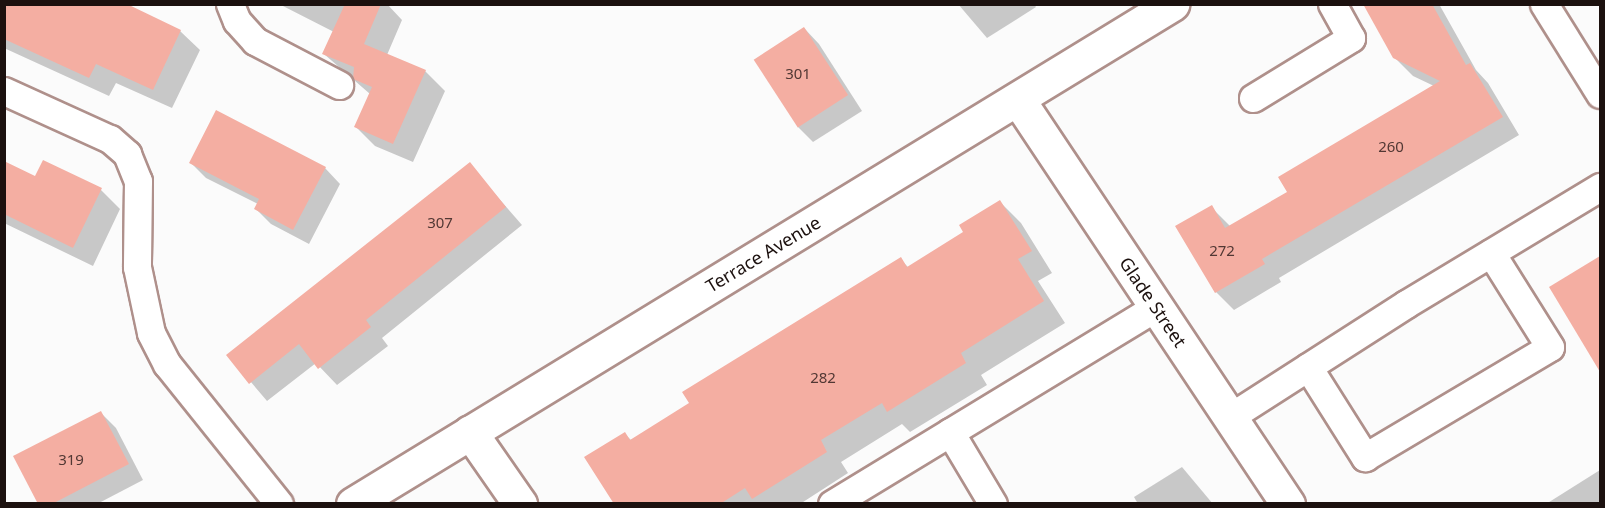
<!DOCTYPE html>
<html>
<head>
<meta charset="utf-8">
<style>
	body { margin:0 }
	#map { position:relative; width:1605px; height:508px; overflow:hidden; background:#fbfbfb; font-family:"Noto Sans",sans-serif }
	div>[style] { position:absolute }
	.shadow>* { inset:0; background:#0003 }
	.building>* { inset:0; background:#f4aea2; transform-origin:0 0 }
	.roads { filter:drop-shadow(2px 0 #af908b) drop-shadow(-2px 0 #af908b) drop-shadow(0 2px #af908b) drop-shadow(0 -2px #af908b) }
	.lane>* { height:27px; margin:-13.5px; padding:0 13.5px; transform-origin:13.5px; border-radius:13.5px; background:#fff }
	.street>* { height:33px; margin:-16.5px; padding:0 16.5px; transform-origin:16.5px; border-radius:16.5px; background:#fff }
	span { translate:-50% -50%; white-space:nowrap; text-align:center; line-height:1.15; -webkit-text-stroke:6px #fff; paint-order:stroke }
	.number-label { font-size:15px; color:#523834 }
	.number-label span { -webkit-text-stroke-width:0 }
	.street-label { font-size:18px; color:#1c110f }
	.frame { position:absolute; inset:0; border:6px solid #1c110f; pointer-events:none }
</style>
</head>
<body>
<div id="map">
	<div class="shadow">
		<i style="clip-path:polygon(4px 4px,180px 31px,200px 50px,172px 108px,116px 83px,109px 96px,4px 48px)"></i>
		<i style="clip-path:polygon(279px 4px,387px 4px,402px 20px,387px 55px,425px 71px,445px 91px,413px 162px,375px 146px,356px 127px,370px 94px,324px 54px,334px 32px)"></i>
		<i style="clip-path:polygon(958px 4px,1034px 4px,1036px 7px,987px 38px)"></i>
		<i style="clip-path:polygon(1389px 4px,1439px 4px,1476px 70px,1488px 83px,1519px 135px,1279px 278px,1281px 282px,1234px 310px,1216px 292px,1177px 227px,1211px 207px,1231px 227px,1289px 193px,1434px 86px,1413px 76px,1394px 57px)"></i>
		<i style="clip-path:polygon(804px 28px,819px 44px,862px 111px,813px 142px,798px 127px)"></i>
		<i style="clip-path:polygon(190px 162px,325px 168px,340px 184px,309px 244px,271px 224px,256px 209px,258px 204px,206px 178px)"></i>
		<i style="clip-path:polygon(4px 163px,35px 178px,101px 190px,120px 209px,93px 266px,4px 223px)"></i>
		<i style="clip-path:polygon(469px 164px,522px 225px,382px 338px,388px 346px,337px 385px,316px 363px,267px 401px,228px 355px)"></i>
		<i style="clip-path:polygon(1000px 202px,1021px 223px,1052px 273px,1038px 281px,1065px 323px,981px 375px,987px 385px,910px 432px,902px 424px,841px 462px,848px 473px,800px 504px,616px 504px,625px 434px,631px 440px,691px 404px,900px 259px,909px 268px,965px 233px)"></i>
		<i style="clip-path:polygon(1600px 257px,1600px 369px,1551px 287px)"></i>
		<i style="clip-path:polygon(101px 413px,116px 428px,143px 480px,97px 504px,39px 504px)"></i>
		<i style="clip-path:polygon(1182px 467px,1213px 504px,1138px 504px,1134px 497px)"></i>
		<i style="clip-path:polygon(1600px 470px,1600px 504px,1546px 504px)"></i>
	</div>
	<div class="building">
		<i style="clip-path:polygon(4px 4px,127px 4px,181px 30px,153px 90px,96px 64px,89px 78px,4px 39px)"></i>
		<i style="clip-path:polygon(345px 4px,381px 4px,364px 44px,426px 70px,393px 144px,354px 127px,372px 87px,353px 79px,354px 67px,322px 54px)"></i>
		<i style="clip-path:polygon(1363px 4px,1432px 4px,1466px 65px,1470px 63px,1503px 117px,1262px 259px,1265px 264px,1215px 293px,1175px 226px,1212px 205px,1225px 228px,1287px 192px,1278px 177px,1440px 81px,1393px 58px)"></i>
		<i style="left:804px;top:27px;width:81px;height:60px;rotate:57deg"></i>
		<i style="clip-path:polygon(216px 110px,326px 167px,293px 230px,254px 209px,259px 199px,189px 163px)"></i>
		<i style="clip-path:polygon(43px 160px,102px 188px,73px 248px,4px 214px,4px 161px,35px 176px)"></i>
		<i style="clip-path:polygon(470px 162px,506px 207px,366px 320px,371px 327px,318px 369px,299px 344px,249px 384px,226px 355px)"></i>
		<i style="clip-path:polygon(1000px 200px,1032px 251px,1018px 259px,1044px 301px,961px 353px,966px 363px,887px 412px,882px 403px,821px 440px,827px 452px,752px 499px,745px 488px,720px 504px,614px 504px,584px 457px,625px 432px,630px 440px,689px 403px,682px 392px,901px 257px,907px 267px,963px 232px,959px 225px)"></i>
		<i style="clip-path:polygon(1600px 256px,1600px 372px,1549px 287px)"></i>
		<i style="clip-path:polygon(101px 411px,129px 464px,52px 504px,38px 504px,13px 456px)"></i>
	</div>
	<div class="roads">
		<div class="lane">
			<i style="left:230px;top:4px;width:18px;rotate:68deg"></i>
			<i style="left:237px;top:21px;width:27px;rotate:48deg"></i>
			<i style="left:255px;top:41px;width:95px;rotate:27.6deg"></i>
			<i style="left:1544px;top:4px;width:106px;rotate:58.1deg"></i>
			<i style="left:4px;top:91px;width:116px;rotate:24.4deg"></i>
			<i style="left:110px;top:139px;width:23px;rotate:41deg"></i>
			<i style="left:127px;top:154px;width:29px;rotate:68deg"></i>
			<i style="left:138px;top:181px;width:86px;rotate:90.7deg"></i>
			<i style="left:137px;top:267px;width:67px;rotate:78deg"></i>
			<i style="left:151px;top:333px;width:35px;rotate:63deg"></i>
			<i style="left:167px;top:364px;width:179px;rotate:51.3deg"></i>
			<i style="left:1253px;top:98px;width:115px;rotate:-31.5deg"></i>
			<i style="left:1351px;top:38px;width:39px;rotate:-119deg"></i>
			<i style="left:1308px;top:367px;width:107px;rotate:57.7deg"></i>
			<i style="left:1365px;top:457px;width:215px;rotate:-30.7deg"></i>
			<i style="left:1550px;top:347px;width:111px;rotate:-122.1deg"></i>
			<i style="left:1230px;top:417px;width:209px;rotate:-32.7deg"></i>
			<i style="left:1406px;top:304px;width:227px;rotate:-31.1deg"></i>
			<i style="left:950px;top:432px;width:84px;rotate:59.2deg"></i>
			<i style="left:832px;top:504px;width:379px;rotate:-31.3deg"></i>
		</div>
		<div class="street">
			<i style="left:1019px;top:101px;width:485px;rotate:56.3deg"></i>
			<i style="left:470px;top:432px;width:88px;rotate:55.2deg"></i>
			<i style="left:353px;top:504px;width:960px;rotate:-31.4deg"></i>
		</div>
	</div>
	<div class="number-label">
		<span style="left:798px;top:74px">301</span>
		<span style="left:1391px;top:147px">260</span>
		<span style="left:440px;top:223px">307</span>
		<span style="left:1222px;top:251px">272</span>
		<span style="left:823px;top:378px">282</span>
		<span style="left:71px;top:460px">319</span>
	</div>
	<div class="street-label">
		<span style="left:763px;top:254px;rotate:-31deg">Terrace Avenue</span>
		<span style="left:1153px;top:302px;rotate:56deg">Glade Street</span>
	</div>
	<div class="frame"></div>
</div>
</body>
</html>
